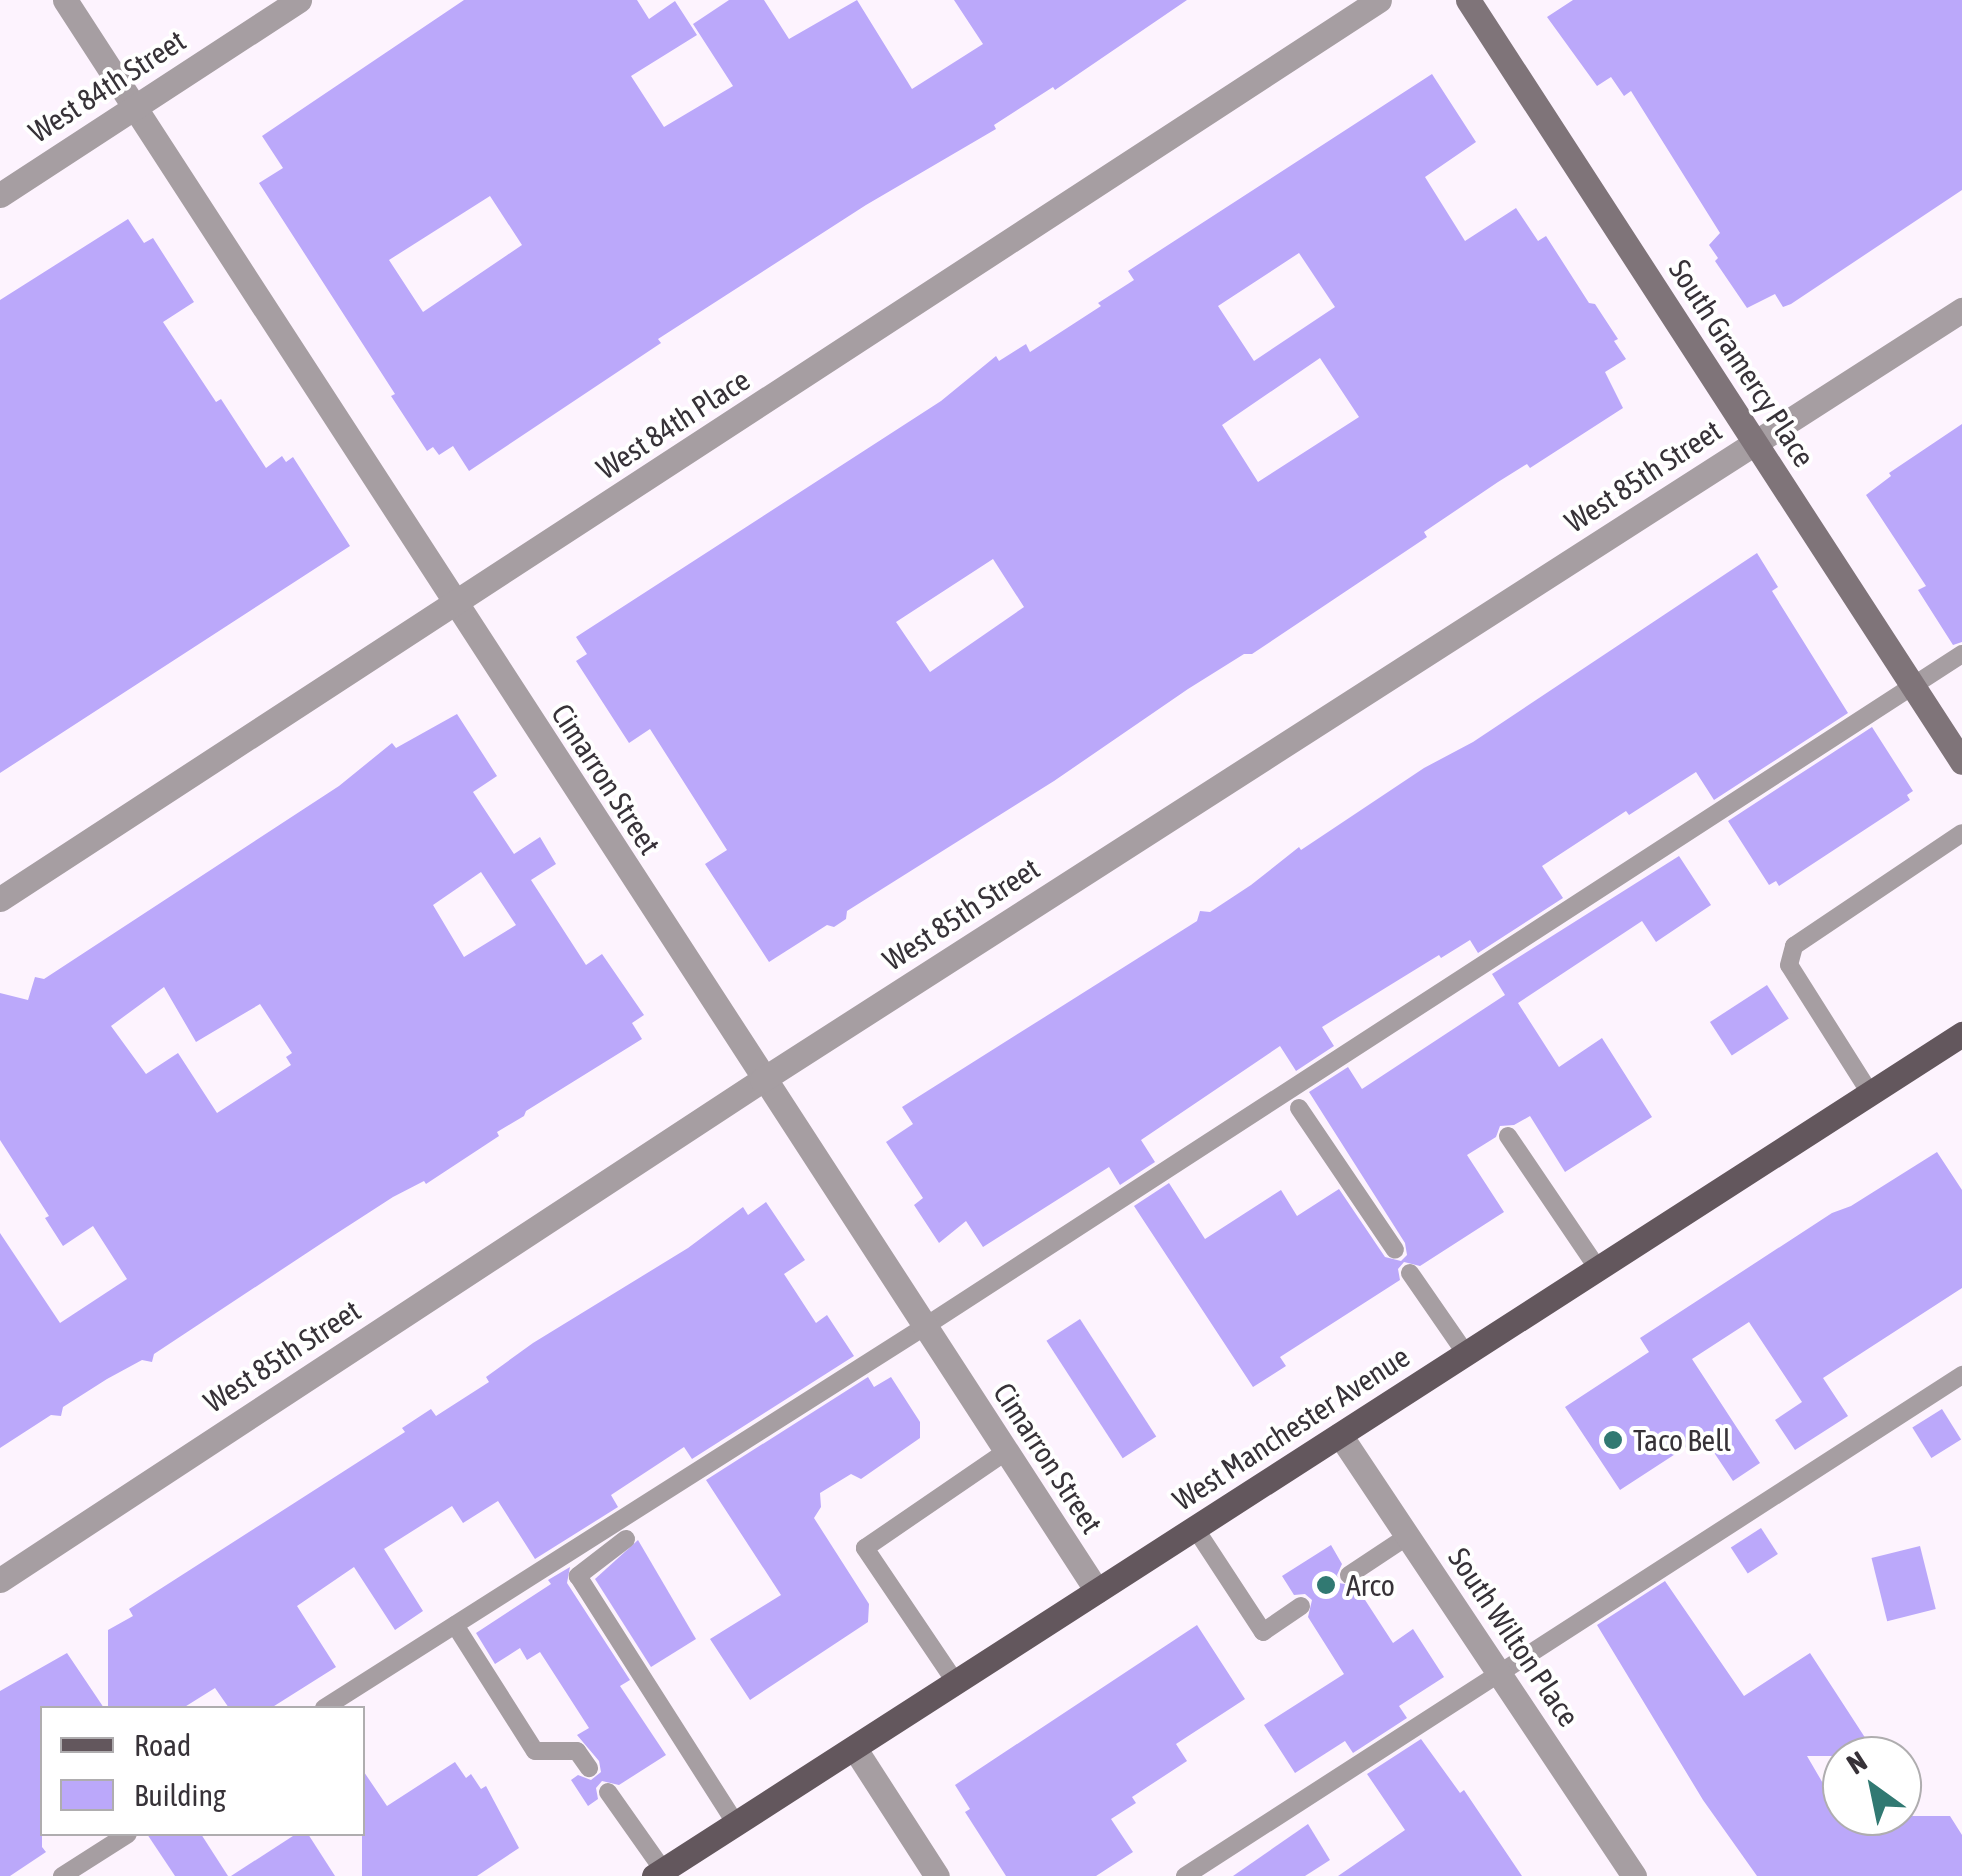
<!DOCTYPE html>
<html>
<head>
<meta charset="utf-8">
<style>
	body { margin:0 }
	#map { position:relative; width:1962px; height:1876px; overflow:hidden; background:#fdf3fe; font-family:"Asap Condensed",sans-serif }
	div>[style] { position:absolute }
	.building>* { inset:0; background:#bba8fa; transform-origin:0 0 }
	.lane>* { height:18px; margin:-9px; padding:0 9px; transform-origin:9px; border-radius:9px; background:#a69ea2 }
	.street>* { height:25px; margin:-12.5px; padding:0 12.5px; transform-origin:12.5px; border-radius:12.5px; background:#a69ea2 }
	.secondary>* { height:25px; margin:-12.5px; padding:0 12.5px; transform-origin:12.5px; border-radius:12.5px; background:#7f7479 }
	.primary>* { height:25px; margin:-12.5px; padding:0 12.5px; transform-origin:12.5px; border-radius:12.5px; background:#63575d }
	.dots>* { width:28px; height:28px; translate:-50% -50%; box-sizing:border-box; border:5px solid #fff; border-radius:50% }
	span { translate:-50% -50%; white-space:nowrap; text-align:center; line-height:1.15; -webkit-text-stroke:8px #fff; paint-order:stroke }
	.street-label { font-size:30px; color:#373238 }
	.poi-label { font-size:30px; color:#373238 }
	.left { translate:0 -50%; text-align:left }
	.legend { position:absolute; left:40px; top:1706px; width:325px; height:130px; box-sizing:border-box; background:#fff; border:2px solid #afadaf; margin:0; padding:12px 18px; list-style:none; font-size:30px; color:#373238 }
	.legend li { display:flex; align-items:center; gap:20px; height:50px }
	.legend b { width:50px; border:2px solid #afadaf }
	.north { position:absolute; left:1822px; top:1736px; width:100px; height:100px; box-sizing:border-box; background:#fff; border:2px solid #afadaf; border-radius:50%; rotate:327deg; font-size:28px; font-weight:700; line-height:40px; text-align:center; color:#373238 }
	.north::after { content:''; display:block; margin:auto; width:35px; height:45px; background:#317972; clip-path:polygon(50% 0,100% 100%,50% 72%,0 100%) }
</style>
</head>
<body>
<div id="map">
	<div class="building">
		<i style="clip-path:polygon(evenodd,464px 0,637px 0,649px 19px,675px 1px,697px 35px,631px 76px,664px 127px,733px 86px,693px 24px,729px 0,764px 0,789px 39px,857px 0,912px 89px,983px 44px,954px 0,1187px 0,1055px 90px,1053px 87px,994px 125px,996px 129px,866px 205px,658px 339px,661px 343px,469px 471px,453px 446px,439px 455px,433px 447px,427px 451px,391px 396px,395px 394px,259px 183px,283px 168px,262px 136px,464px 0,490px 196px,522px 245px,423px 312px,389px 260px,490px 196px)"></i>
		<i style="clip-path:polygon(1573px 0,1962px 0,1962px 190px,1791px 304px,1783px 307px,1775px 294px,1747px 308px,1715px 261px,1718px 258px,1709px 245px,1720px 233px,1631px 91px,1624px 96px,1611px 77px,1597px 86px,1547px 17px)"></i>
		<i style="clip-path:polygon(evenodd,1432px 74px,1476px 142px,1425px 177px,1465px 241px,1516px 208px,1538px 241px,1546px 236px,1589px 303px,1595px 304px,1618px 339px,1614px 341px,1626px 359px,1605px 372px,1623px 408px,1530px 468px,1527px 464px,1498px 482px,1424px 532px,1427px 537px,1252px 654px,1244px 654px,1188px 689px,1054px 781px,847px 911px,846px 919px,834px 927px,827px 925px,769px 962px,705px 864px,727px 850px,650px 729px,629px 743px,576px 661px,587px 654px,576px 637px,941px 401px,996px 356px,999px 361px,1026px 344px,1030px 352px,1101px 306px,1098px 303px,1134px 280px,1128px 271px,1432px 74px,1299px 253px,1335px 307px,1254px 361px,1218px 306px,1299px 253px,1432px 74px,1320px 358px,1359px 417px,1258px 482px,1222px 425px,1320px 358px,1432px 74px,993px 559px,1024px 607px,930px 672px,896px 622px,993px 559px)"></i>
		<i style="clip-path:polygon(128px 219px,144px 243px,153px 238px,194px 302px,163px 322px,216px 402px,221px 399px,266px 468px,282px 456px,286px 462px,293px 457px,350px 546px,0 773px,0 300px)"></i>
		<i style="clip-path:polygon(1962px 424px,1962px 642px,1953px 645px,1918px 590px,1926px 586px,1866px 495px,1891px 476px,1889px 473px)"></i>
		<i style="clip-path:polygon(1757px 553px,1778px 587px,1772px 591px,1848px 713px,1714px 800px,1696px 772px,1629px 815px,1626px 811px,1542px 866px,1563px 898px,1478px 953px,1470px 940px,1441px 958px,1439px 955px,1322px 1027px,1334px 1046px,1296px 1071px,1280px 1046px,1141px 1140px,1155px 1162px,1120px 1185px,1109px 1167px,983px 1247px,966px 1221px,939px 1243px,914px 1205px,923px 1198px,886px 1142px,913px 1124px,902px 1107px,1197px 921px,1200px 911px,1210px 912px,1251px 885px,1299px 847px,1301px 850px,1424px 768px,1473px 742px)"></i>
		<i style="clip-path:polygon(evenodd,457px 714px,497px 776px,473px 792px,514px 854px,540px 837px,556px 864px,531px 880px,586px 965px,602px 954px,644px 1015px,632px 1023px,642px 1039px,526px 1111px,524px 1116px,497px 1132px,499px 1136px,426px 1184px,424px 1181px,393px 1197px,328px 1239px,154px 1354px,152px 1362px,142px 1360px,107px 1379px,63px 1407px,61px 1416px,51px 1415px,0 1448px,0 1233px,60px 1323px,127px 1279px,93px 1226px,63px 1246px,45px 1218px,49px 1216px,0 1140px,0 993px,28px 1000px,35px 977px,44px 979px,339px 786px,392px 743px,396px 748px,457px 714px,481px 872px,516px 925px,464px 957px,433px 905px,481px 872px,457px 714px,164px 987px,196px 1042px,260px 1004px,292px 1053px,286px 1057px,291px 1065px,217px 1113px,178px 1053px,146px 1074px,111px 1026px,164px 987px)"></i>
		<i style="clip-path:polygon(1872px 727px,1913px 791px,1907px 795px,1910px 800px,1779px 886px,1776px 881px,1769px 885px,1728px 821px)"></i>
		<i style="clip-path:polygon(1679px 856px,1711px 905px,1656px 942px,1642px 921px,1518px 1003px,1559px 1067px,1602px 1038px,1652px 1117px,1565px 1172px,1530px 1116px,1514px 1125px,1500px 1126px,1496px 1137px,1467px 1155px,1504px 1212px,1420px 1266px,1404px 1262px,1398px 1269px,1400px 1280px,1280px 1357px,1286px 1366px,1253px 1387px,1134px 1206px,1169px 1183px,1205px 1239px,1281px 1190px,1297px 1216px,1339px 1189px,1385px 1257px,1401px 1261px,1407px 1255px,1405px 1243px,1309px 1092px,1348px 1067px,1362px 1089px,1505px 995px,1492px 974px)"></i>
		<i style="left:1767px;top:985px;width:40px;height:68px;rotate:57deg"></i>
		<i style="clip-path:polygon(1937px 1152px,1962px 1190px,1962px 1288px,1823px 1378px,1848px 1416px,1795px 1450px,1775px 1420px,1802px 1402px,1749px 1322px,1692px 1359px,1760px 1463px,1733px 1481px,1703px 1436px,1620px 1490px,1565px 1407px,1649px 1352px,1640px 1338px,1832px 1213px,1851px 1206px)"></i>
		<i style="clip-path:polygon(766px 1202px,805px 1260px,784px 1274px,816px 1323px,827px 1315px,854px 1356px,692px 1459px,684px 1447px,611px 1495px,618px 1507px,535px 1559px,498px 1501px,463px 1523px,452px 1506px,384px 1549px,423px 1611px,395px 1630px,354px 1567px,297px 1606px,336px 1667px,271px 1708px,229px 1708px,215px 1688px,183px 1708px,108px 1708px,108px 1630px,133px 1616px,129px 1609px,405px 1432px,402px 1428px,431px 1409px,436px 1416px,489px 1382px,486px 1377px,533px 1343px,688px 1248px,743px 1207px,748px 1215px)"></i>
		<i style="left:1080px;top:1319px;width:140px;height:40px;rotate:57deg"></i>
		<i style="clip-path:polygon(868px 1377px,874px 1387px,891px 1377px,920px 1422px,920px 1438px,861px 1479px,851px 1474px,820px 1493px,821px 1507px,814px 1518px,869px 1604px,868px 1622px,750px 1700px,710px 1639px,781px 1595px,706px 1480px)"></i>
		<i style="left:1942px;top:1409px;width:36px;height:35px;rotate:58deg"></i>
		<i style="left:1761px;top:1528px;width:31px;height:36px;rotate:57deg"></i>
		<i style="clip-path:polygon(638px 1540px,696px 1639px,651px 1667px,595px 1579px)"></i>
		<i style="clip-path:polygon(1331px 1545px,1342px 1564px,1337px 1575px,1339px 1583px,1356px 1586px,1393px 1643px,1413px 1629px,1444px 1677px,1399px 1706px,1407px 1718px,1353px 1753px,1345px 1741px,1295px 1773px,1264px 1725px,1344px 1674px,1308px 1617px,1312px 1600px,1305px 1594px,1294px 1595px,1282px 1576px)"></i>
		<i style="left:1920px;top:1546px;width:65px;height:50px;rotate:76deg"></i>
		<i style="clip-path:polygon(570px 1567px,567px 1583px,630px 1680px,620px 1686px,666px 1755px,619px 1785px,602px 1781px,596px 1788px,598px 1799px,588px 1806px,571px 1780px,578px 1775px,591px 1780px,601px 1772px,599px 1761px,577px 1735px,589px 1728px,540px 1652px,527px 1660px,520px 1648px,495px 1664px,476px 1633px,551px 1584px,548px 1580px)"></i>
		<i style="clip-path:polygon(1665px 1581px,1744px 1696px,1810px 1653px,1877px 1756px,1807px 1756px,1842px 1816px,1950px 1816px,1962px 1835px,1962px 1876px,1757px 1876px,1703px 1800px,1597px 1625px)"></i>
		<i style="clip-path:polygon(1197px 1625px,1245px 1699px,1176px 1744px,1187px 1761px,1132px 1797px,1136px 1803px,1111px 1819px,1133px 1852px,1096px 1876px,1006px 1876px,965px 1812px,970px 1809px,955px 1785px)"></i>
		<i style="clip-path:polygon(67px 1653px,104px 1708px,42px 1708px,42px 1847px,46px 1852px,10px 1876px,0 1876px,0 1691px)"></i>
		<i style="clip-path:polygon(1421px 1739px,1460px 1793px,1464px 1790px,1522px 1876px,1338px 1876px,1405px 1830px,1367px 1774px)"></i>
		<i style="clip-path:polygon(455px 1762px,466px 1778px,471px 1774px,481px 1789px,486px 1786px,519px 1848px,477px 1876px,362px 1876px,362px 1769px,387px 1806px)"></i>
		<i style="clip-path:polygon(1308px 1824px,1330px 1860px,1305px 1876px,1233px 1876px)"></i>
		<i style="clip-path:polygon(147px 1834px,201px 1834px,228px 1876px,175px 1876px)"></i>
		<i style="clip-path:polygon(296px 1834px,308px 1834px,335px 1876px,231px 1876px)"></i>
	</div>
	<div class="lane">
		<i style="left:1870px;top:1093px;width:151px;rotate:-122.3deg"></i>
		<i style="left:1789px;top:965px;width:20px;rotate:-75deg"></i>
		<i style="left:1794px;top:946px;width:202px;rotate:-33.9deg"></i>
		<i style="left:1299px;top:1108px;width:171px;rotate:55.9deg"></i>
		<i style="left:1508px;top:1136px;width:161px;rotate:55.9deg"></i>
		<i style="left:1410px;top:1273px;width:98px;rotate:55.3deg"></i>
		<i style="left:1195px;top:1528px;width:124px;rotate:56.8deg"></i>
		<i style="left:1263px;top:1632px;width:46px;rotate:-34.4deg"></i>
		<i style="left:626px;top:1539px;width:61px;rotate:142.4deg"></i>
		<i style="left:578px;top:1576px;width:294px;rotate:57.5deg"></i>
		<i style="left:1349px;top:1575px;width:71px;rotate:-33.5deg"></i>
		<i style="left:455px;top:1625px;width:149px;rotate:57.6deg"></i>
		<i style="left:535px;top:1751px;width:42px"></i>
		<i style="left:577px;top:1751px;width:21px;rotate:55deg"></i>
		<i style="left:956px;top:1683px;width:163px;rotate:-124deg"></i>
		<i style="left:865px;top:1548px;width:170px;rotate:-34.4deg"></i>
		<i style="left:324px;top:1708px;width:711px;rotate:-32.42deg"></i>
		<i style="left:924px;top:1327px;width:1237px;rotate:-32.96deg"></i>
		<i style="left:608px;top:1792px;width:95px;rotate:54.8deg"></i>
		<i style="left:62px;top:1876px;width:78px;rotate:-32.5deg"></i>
		<i style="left:1185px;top:1876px;width:925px;rotate:-32.81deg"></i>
	</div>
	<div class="street">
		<i style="left:65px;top:0;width:1896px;rotate:57.03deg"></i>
		<i style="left:0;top:195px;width:357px;rotate:-33.1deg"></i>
		<i style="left:0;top:899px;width:1646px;rotate:-33.1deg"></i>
		<i style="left:1340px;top:1435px;width:530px;rotate:56.31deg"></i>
		<i style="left:0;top:1580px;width:911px;rotate:-33.27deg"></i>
		<i style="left:762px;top:1080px;width:1426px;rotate:-32.69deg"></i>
		<i style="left:855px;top:1749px;width:151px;rotate:57.2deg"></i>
	</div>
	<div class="secondary">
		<i style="left:1468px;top:0;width:908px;rotate:57.04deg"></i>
	</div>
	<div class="primary">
		<i style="left:654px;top:1876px;width:1556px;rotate:-32.77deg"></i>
	</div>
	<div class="dots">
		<i style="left:1613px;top:1440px;background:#317972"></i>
		<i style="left:1326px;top:1585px;background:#317972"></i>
	</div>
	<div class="street-label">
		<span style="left:107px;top:86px;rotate:-33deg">West 84th Street</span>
		<span style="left:1742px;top:363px;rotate:57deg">South Gramercy Place</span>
		<span style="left:673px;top:424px;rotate:-33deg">West 84th Place</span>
		<span style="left:1643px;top:476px;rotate:-33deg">West 85th Street</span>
		<span style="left:606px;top:779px;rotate:57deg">Cimarron Street</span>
		<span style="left:961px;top:914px;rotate:-33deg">West 85th Street</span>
		<span style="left:282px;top:1356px;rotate:-33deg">West 85th Street</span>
		<span style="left:1291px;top:1428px;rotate:-33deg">West Manchester Avenue</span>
		<span style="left:1048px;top:1458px;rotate:57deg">Cimarron Street</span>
		<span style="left:1514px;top:1637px;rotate:56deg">South Wilton Place</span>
	</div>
	<div class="poi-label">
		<span class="left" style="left:1633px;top:1440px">Taco Bell</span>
		<span class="left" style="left:1346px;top:1585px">Arco</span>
	</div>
	<ul class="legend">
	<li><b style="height:12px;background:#63575d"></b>Road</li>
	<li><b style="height:28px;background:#bba8fa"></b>Building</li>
	</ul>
	<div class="north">N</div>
</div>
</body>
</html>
